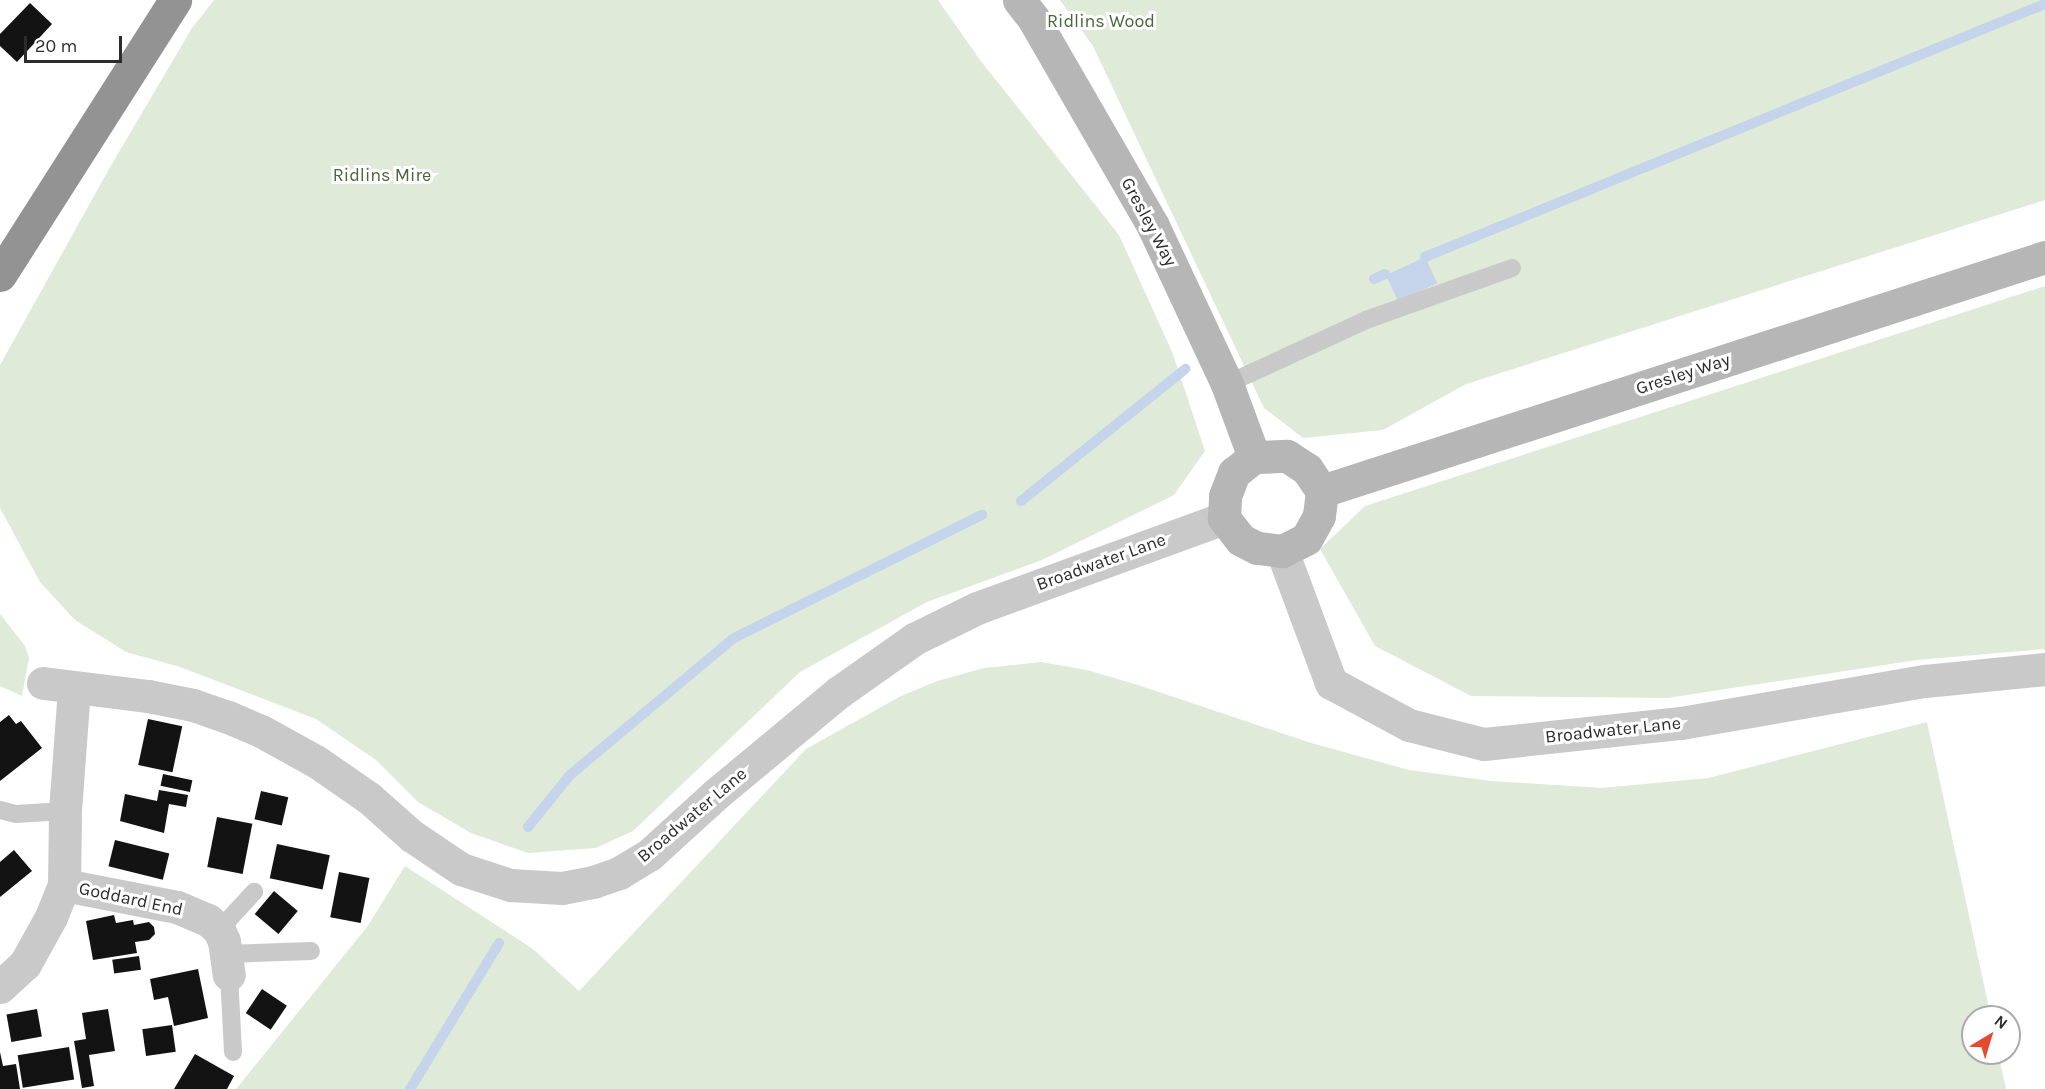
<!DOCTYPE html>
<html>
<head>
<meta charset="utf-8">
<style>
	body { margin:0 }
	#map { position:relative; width:2045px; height:1089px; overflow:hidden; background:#fff; font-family:Karla,sans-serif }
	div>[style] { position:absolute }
	.green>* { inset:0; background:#dfead9 }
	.water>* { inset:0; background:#c5d3eb; transform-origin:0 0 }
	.stream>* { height:10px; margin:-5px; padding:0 5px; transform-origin:5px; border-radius:5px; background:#c5d3eb }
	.building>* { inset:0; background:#131313; transform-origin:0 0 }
	.lane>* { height:18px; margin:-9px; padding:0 9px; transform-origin:9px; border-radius:9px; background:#c9c9c9 }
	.street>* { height:33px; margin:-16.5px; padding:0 16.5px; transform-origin:16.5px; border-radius:16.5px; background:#c9c9c9 }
	.secondary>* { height:33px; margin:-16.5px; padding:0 16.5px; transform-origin:16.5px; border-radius:16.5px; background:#b6b6b6 }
	.highway>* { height:33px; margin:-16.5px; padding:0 16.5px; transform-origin:16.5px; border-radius:16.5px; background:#939393 }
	span { translate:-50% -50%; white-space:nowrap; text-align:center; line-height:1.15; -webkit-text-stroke:6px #fff; paint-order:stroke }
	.park-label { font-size:18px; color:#45673a }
	.street-label { font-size:18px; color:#2c2c2c }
	.north { position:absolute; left:1961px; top:1005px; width:60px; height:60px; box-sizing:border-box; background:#fff; border:2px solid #ababab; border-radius:50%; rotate:38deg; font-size:16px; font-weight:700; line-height:24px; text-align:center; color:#2c2c2c }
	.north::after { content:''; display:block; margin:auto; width:21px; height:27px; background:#e44a2d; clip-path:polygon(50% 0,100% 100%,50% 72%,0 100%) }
	.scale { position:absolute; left:24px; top:36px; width:98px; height:27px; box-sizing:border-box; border:3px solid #2c2c2c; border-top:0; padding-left:8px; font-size:18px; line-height:21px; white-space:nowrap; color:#2c2c2c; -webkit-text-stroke:4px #fff; paint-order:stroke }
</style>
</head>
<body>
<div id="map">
	<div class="green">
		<i style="clip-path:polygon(214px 0,938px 0,980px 60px,1119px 235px,1173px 354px,1205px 451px,1174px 495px,1042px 560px,927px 602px,800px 672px,633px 831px,596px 848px,528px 853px,471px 833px,418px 802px,376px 760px,316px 719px,180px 667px,126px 652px,75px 620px,40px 582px,0 508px,0 365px,109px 169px,192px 28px)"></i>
		<i style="clip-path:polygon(1060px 0,2045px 0,2045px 200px,1466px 384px,1383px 430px,1303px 438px,1264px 408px,1093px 46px)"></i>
		<i style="clip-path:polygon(2045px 286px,2045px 649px,1917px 660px,1667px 698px,1471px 696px,1375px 646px,1320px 549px,1365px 506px)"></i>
		<i style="clip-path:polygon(0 614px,25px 646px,29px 658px,22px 696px,0 686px)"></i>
		<i style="clip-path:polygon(1041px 662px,1087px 670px,1138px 685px,1308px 742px,1409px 770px,1491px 781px,1602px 788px,1708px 778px,1927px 722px,1991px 1017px,1973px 1017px,1973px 1053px,1998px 1053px,2006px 1089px,236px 1089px,367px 927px,405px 866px,533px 949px,579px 991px,806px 749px,899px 697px,937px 681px,984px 668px)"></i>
	</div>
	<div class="water">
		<i style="left:1425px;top:257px;width:29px;height:43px;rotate:65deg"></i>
	</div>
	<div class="stream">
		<i style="left:1425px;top:257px;width:670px;rotate:-22.2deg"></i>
		<i style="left:1374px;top:279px;width:12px;rotate:-24deg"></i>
		<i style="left:1021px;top:501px;width:211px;rotate:-38.8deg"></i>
		<i style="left:528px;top:827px;width:67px;rotate:-51.1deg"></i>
		<i style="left:570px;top:775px;width:214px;rotate:-39.9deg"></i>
		<i style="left:734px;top:638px;width:277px;rotate:-26.4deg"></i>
		<i style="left:410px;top:1089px;width:171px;rotate:-58.6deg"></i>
	</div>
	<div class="building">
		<i style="clip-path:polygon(30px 3px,52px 24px,17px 62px,0 46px,0 34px)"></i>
		<i style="clip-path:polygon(9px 715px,16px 724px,21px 721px,42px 748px,0 781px,0 722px)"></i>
		<i style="left:148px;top:719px;width:35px;height:47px;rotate:12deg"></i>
		<i style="left:163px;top:774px;width:30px;height:12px;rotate:12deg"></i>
		<i style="clip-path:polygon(159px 790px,188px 795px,186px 807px,169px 804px,164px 833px,120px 821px,125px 794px,157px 801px)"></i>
		<i style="left:261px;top:791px;width:28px;height:29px;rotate:13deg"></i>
		<i style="left:217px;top:817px;width:36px;height:51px;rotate:11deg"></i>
		<i style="left:115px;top:840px;width:56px;height:27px;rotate:14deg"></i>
		<i style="left:277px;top:844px;width:54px;height:35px;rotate:12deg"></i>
		<i style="clip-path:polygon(14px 850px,32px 871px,0 897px,0 862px)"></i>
		<i style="left:339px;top:872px;width:31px;height:46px;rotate:11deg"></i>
		<i style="left:274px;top:891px;width:31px;height:30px;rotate:40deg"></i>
		<i style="clip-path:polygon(114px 915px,116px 923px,133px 920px,134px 925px,149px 922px,154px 927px,155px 934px,149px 940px,135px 942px,137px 953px,93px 960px,86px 921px)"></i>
		<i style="left:139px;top:956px;width:14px;height:27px;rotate:82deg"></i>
		<i style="clip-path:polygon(198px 969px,208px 1018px,174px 1026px,168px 997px,154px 1000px,150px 979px)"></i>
		<i style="left:262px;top:989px;width:30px;height:29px;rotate:34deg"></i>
		<i style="left:37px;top:1009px;width:28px;height:31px;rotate:80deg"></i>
		<i style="clip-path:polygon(108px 1009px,115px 1051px,89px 1055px,94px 1086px,82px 1088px,74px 1041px,86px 1039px,82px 1013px)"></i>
		<i style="left:172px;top:1025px;width:27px;height:30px;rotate:82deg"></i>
		<i style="left:69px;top:1047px;width:33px;height:52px;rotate:81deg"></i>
		<i style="clip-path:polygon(0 1052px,3px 1066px,16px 1064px,20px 1089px,0 1089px)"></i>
		<i style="clip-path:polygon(195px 1054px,234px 1076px,227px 1089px,174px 1089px)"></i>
	</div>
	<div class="lane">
		<i style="left:1227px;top:384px;width:153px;rotate:-24.7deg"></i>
		<i style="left:1366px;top:320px;width:155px;rotate:-19.6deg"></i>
		<i style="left:0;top:810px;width:16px;rotate:14deg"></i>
		<i style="left:16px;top:814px;width:49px;rotate:-3.5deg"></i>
		<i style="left:219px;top:930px;width:52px;rotate:-47.4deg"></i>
		<i style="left:226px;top:954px;width:85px;rotate:-2deg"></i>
		<i style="left:229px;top:975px;width:77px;rotate:87deg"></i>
	</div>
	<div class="street">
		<i style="left:1282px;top:551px;width:141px;rotate:69.6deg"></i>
		<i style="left:1331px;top:683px;width:89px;rotate:28.3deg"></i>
		<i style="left:1409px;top:725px;width:77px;rotate:14.2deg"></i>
		<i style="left:1484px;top:744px;width:198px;rotate:-6.1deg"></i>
		<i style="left:1681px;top:723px;width:248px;rotate:-9.8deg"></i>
		<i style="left:1925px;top:681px;width:121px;rotate:-5.7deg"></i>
		<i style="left:43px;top:683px;width:106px;rotate:7.1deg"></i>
		<i style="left:148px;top:696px;width:46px;rotate:11.3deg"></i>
		<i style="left:193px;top:705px;width:37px;rotate:19deg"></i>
		<i style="left:228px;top:717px;width:36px;rotate:23deg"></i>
		<i style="left:261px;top:731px;width:64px;rotate:29deg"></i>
		<i style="left:317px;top:762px;width:63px;rotate:34.7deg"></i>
		<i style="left:369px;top:798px;width:57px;rotate:41.5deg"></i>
		<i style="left:412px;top:836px;width:59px;rotate:34deg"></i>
		<i style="left:461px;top:869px;width:52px;rotate:18.1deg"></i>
		<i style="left:510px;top:885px;width:52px;rotate:3.3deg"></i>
		<i style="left:562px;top:888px;width:32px;rotate:-11deg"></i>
		<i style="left:593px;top:882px;width:28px;rotate:-19deg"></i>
		<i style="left:619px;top:873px;width:35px;rotate:-31deg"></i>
		<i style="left:649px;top:855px;width:91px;rotate:-42.3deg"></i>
		<i style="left:716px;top:794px;width:160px;rotate:-39.7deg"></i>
		<i style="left:839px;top:692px;width:92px;rotate:-35.2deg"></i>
		<i style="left:914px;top:639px;width:70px;rotate:-26.2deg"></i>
		<i style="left:977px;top:608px;width:263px;rotate:-20deg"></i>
		<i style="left:64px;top:885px;width:115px;rotate:11deg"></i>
		<i style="left:177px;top:907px;width:34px;rotate:23deg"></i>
		<i style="left:208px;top:920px;width:15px;rotate:42deg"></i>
		<i style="left:219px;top:930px;width:12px;rotate:66deg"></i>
		<i style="left:224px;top:941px;width:34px;rotate:82deg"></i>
		<i style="left:0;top:987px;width:34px;rotate:-43deg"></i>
		<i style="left:25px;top:964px;width:54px;rotate:-61deg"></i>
		<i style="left:51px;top:917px;width:35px;rotate:-68deg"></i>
		<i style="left:64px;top:885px;width:74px;rotate:-89.2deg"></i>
		<i style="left:65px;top:811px;width:123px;rotate:-85.8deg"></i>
	</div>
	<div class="secondary">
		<i style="left:1019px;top:0;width:23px;rotate:52deg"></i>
		<i style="left:1033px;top:18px;width:240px;rotate:60deg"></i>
		<i style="left:1153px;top:226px;width:174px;rotate:64.9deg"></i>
		<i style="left:1227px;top:384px;width:78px;rotate:69.7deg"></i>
		<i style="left:1287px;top:456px;width:24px;rotate:33deg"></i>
		<i style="left:1307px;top:469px;width:27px;rotate:56deg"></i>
		<i style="left:1322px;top:491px;width:25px;rotate:97deg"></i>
		<i style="left:1319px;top:516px;width:26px;rotate:119deg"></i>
		<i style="left:1306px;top:539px;width:27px;rotate:153deg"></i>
		<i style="left:1282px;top:551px;width:25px;rotate:-173deg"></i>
		<i style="left:1257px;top:548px;width:18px;rotate:-153deg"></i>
		<i style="left:1241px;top:540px;width:28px;rotate:-128deg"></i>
		<i style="left:1224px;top:518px;width:22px;rotate:-87deg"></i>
		<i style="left:1225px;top:496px;width:25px;rotate:-69deg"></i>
		<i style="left:1234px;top:473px;width:26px;rotate:-39deg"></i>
		<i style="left:1254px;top:457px;width:33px;rotate:-2deg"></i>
		<i style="left:1322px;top:491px;width:760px;rotate:-17.93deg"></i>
	</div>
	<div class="highway">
		<i style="left:0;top:275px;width:326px;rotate:-57.5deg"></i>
	</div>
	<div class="park-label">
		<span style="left:1101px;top:21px">Ridlins Wood</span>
		<span style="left:382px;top:175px">Ridlins Mire</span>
	</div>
	<div class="street-label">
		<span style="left:1149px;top:222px;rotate:62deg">Gresley Way</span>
		<span style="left:1683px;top:374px;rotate:-18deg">Gresley Way</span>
		<span style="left:1101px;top:562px;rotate:-20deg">Broadwater Lane</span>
		<span style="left:1613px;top:730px;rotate:-6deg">Broadwater Lane</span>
		<span style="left:692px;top:815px;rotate:-40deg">Broadwater Lane</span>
		<span style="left:131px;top:899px;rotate:12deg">Goddard End</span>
	</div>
	<div class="north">N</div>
	<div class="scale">20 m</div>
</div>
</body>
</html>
